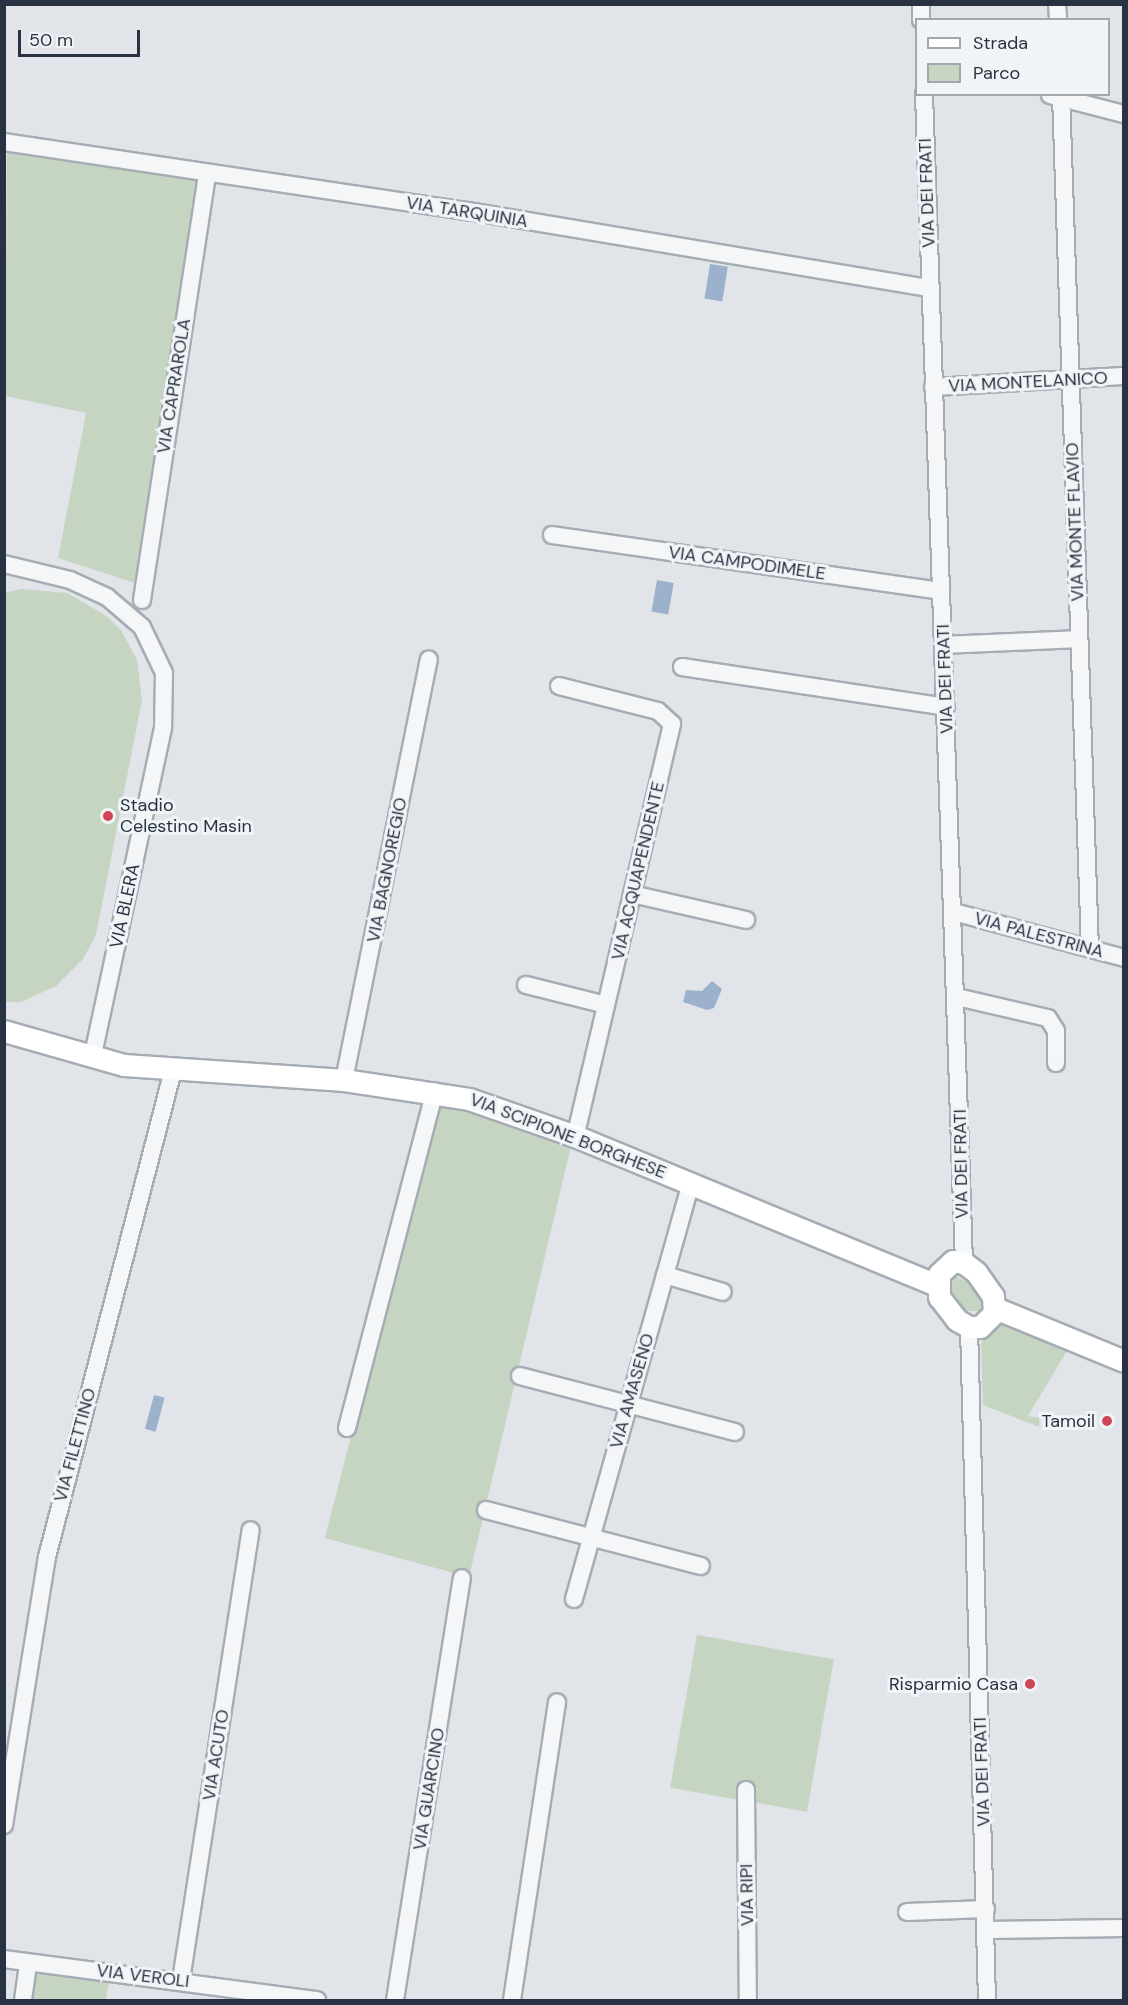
<!DOCTYPE html>
<html>
<head>
<meta charset="utf-8">
<style>
	body { margin:0 }
	#map { position:relative; width:1128px; height:2005px; overflow:hidden; background:#e1e5ea; font-family:"DM Sans",sans-serif }
	div>[style] { position:absolute }
	.green>* { inset:0; background:#c6d4c2; transform-origin:0 0 }
	.water>* { inset:0; background:#9cb1cb; transform-origin:0 0 }
	.roads { filter:drop-shadow(2px 0 #a6acb4) drop-shadow(-2px 0 #a6acb4) drop-shadow(0 2px #a6acb4) drop-shadow(0 -2px #a6acb4) }
	.minor>* { height:16px; margin:-8px; padding:0 8px; transform-origin:8px; border-radius:8px; background:#f4f6f8 }
	.major>* { height:21px; margin:-10.5px; padding:0 10.5px; transform-origin:10.5px; border-radius:10.5px; background:#fff }
	.dots>* { width:16px; height:16px; translate:-50% -50%; box-sizing:border-box; border:3px solid #f1f4f7; border-radius:50% }
	span { translate:-50% -50%; white-space:nowrap; text-align:center; line-height:1.15; -webkit-text-stroke:6px #f1f4f7; paint-order:stroke }
	.street-label { font-size:18px; color:#293242 }
	.poi-label { font-size:18px; color:#293242 }
	.left { translate:0 -50%; text-align:left }
	.right { translate:-100% -50%; text-align:right }
	.frame { position:absolute; inset:0; border:6px solid #293242; pointer-events:none }
	.legend { position:absolute; left:915px; top:18px; width:195px; height:78px; box-sizing:border-box; background:#f1f4f7; border:2px solid #a1a6af; margin:0; padding:8px 10px; list-style:none; font-size:18px; color:#293242 }
	.legend li { display:flex; align-items:center; gap:12px; height:30px }
	.legend b { width:30px; border:2px solid #a1a6af }
	.scale { position:absolute; left:18px; top:30px; width:122px; height:27px; box-sizing:border-box; border:3px solid #293242; border-top:0; padding-left:8px; font-size:18px; line-height:21px; white-space:nowrap; color:#293242; -webkit-text-stroke:4px #f1f4f7; paint-order:stroke }
</style>
</head>
<body>
<div id="map">
	<div class="green">
		<i style="clip-path:polygon(7px 145px,200px 176px,138px 584px,58px 558px,86px 413px,5px 396px)"></i>
		<i style="clip-path:polygon(21px 589px,67px 593px,107px 616px,121px 630px,137px 660px,142px 700px,96px 935px,83px 959px,56px 986px,21px 1002px,5px 1002px,4px 593px)"></i>
		<i style="clip-path:polygon(437px 1099px,490px 1112px,571px 1146px,469px 1577px,325px 1538px)"></i>
		<i style="clip-path:polygon(952px 1274px,972px 1285px,982px 1300px,982px 1311px,966px 1311px,949px 1293px,946px 1279px)"></i>
		<i style="clip-path:polygon(997px 1325px,1012px 1325px,1067px 1351px,1028px 1416px,1040px 1418px,1039px 1427px,983px 1405px,981px 1344px,985px 1333px)"></i>
		<i style="left:697px;top:1635px;width:139px;height:155px;rotate:10deg"></i>
		<i style="clip-path:polygon(37px 1969px,109px 1981px,106px 2000px,33px 2000px)"></i>
	</div>
	<div class="water">
		<i style="left:710px;top:264px;width:18px;height:35px;rotate:9deg"></i>
		<i style="left:657px;top:580px;width:17px;height:32px;rotate:10deg"></i>
		<i style="clip-path:polygon(712px 981px,722px 989px,714px 1008px,707px 1010px,683px 1002px,686px 990px,702px 991px)"></i>
		<i style="left:154px;top:1395px;width:11px;height:35px;rotate:15deg"></i>
	</div>
	<div class="roads">
		<div class="minor">
			<i style="left:921px;top:4px;width:16px;rotate:90deg"></i>
			<i style="left:1057px;top:4px;width:16px;rotate:86deg"></i>
			<i style="left:924px;top:94px;width:1170px;rotate:88.04deg"></i>
			<i style="left:1061px;top:94px;width:855px;rotate:88.06deg"></i>
			<i style="left:1050px;top:95px;width:76px;rotate:14.4deg"></i>
			<i style="left:4px;top:142px;width:469px;rotate:8.5deg"></i>
			<i style="left:468px;top:211px;width:467px;rotate:9.5deg"></i>
			<i style="left:933px;top:387px;width:191px;rotate:-3.3deg"></i>
			<i style="left:552px;top:535px;width:393px;rotate:8.2deg"></i>
			<i style="left:4px;top:564px;width:68px;rotate:13.6deg"></i>
			<i style="left:70px;top:580px;width:41px;rotate:24.7deg"></i>
			<i style="left:107px;top:597px;width:46px;rotate:40.6deg"></i>
			<i style="left:142px;top:627px;width:51px;rotate:64.4deg"></i>
			<i style="left:164px;top:673px;width:55px;rotate:91deg"></i>
			<i style="left:163px;top:728px;width:338px;rotate:102.1deg"></i>
			<i style="left:142px;top:600px;width:432px;rotate:-81.3deg"></i>
			<i style="left:944px;top:645px;width:135px;rotate:-2.5deg"></i>
			<i style="left:682px;top:667px;width:267px;rotate:8.6deg"></i>
			<i style="left:559px;top:686px;width:102px;rotate:14.2deg"></i>
			<i style="left:658px;top:711px;width:19px;rotate:43deg"></i>
			<i style="left:672px;top:724px;width:423px;rotate:103.2deg"></i>
			<i style="left:632px;top:894px;width:117px;rotate:12.8deg"></i>
			<i style="left:954px;top:912px;width:176px;rotate:15.1deg"></i>
			<i style="left:526px;top:985px;width:82px;rotate:14deg"></i>
			<i style="left:957px;top:997px;width:93px;rotate:13deg"></i>
			<i style="left:1048px;top:1018px;width:15px;rotate:58deg"></i>
			<i style="left:1056px;top:1031px;width:32px;rotate:90deg"></i>
			<i style="left:344px;top:1080px;width:429px;rotate:-78.6deg"></i>
			<i style="left:665px;top:1275px;width:60px;rotate:16.3deg"></i>
			<i style="left:969px;top:1327px;width:673px;rotate:88.47deg"></i>
			<i style="left:520px;top:1376px;width:222px;rotate:14.6deg"></i>
			<i style="left:347px;top:1428px;width:348px;rotate:-75.4deg"></i>
			<i style="left:486px;top:1510px;width:222px;rotate:14.6deg"></i>
			<i style="left:574px;top:1599px;width:432px;rotate:-74.3deg"></i>
			<i style="left:746px;top:1790px;width:210px;rotate:89.5deg"></i>
			<i style="left:4px;top:1825px;width:271px;rotate:-80.9deg"></i>
			<i style="left:47px;top:1557px;width:503px;rotate:-75.49deg"></i>
			<i style="left:907px;top:1912px;width:79px;rotate:-2.2deg"></i>
			<i style="left:987px;top:1930px;width:137px;rotate:-0.8deg"></i>
			<i style="left:4px;top:1959px;width:316px;rotate:7.5deg"></i>
			<i style="left:181px;top:1980px;width:455px;rotate:-81.2deg"></i>
			<i style="left:23px;top:2000px;width:37px;rotate:-82deg"></i>
			<i style="left:395px;top:2000px;width:427px;rotate:-81deg"></i>
			<i style="left:512px;top:2000px;width:301px;rotate:-81.4deg"></i>
		</div>
		<div class="major">
			<i style="left:4px;top:1031px;width:125px;rotate:15.8deg"></i>
			<i style="left:124px;top:1065px;width:221px;rotate:3.9deg"></i>
			<i style="left:344px;top:1080px;width:126px;rotate:8.6deg"></i>
			<i style="left:469px;top:1099px;width:112px;rotate:19.2deg"></i>
			<i style="left:575px;top:1136px;width:391px;rotate:22.4deg"></i>
			<i style="left:953px;top:1261px;width:11px;rotate:10deg"></i>
			<i style="left:964px;top:1263px;width:15px;rotate:37deg"></i>
			<i style="left:976px;top:1272px;width:29px;rotate:55deg"></i>
			<i style="left:993px;top:1296px;width:17px;rotate:87deg"></i>
			<i style="left:994px;top:1313px;width:20px;rotate:135deg"></i>
			<i style="left:980px;top:1327px;width:11px;rotate:180deg"></i>
			<i style="left:969px;top:1327px;width:14px;rotate:-150deg"></i>
			<i style="left:957px;top:1320px;width:29px;rotate:-128deg"></i>
			<i style="left:939px;top:1297px;width:23px;rotate:-90deg"></i>
			<i style="left:939px;top:1274px;width:19px;rotate:-43deg"></i>
			<i style="left:995px;top:1308px;width:139px;rotate:22.3deg"></i>
		</div>
	</div>
	<div class="dots">
		<i style="left:108px;top:816px;background:#d14456"></i>
		<i style="left:1107px;top:1421px;background:#d14456"></i>
		<i style="left:1030px;top:1684px;background:#d14456"></i>
	</div>
	<div class="street-label">
		<span style="left:927px;top:193px;rotate:-92deg">VIA DEI FRATI</span>
		<span style="left:467px;top:212px;rotate:9deg">VIA TARQUINIA</span>
		<span style="left:1028px;top:382px;rotate:-3deg">VIA MONTELANICO</span>
		<span style="left:174px;top:386px;rotate:-81deg">VIA CAPRAROLA</span>
		<span style="left:1075px;top:522px;rotate:-92deg">VIA MONTE FLAVIO</span>
		<span style="left:747px;top:563px;rotate:8deg">VIA CAMPODIMELE</span>
		<span style="left:945px;top:679px;rotate:-92deg">VIA DEI FRATI</span>
		<span style="left:387px;top:870px;rotate:-79deg">VIA BAGNOREGIO</span>
		<span style="left:638px;top:871px;rotate:-77deg">VIA ACQUAPENDENTE</span>
		<span style="left:125px;top:906px;rotate:-78deg">VIA BLERA</span>
		<span style="left:1039px;top:935px;rotate:15deg">VIA PALESTRINA</span>
		<span style="left:568px;top:1136px;rotate:21deg">VIA SCIPIONE BORGHESE</span>
		<span style="left:961px;top:1164px;rotate:-91deg">VIA DEI FRATI</span>
		<span style="left:632px;top:1391px;rotate:-74deg">VIA AMASENO</span>
		<span style="left:75px;top:1445px;rotate:-75deg">VIA FILETTINO</span>
		<span style="left:216px;top:1755px;rotate:-81deg">VIA ACUTO</span>
		<span style="left:982px;top:1772px;rotate:-92deg">VIA DEI FRATI</span>
		<span style="left:429px;top:1789px;rotate:-81deg">VIA GUARCINO</span>
		<span style="left:747px;top:1895px;rotate:-91deg">VIA RIPI</span>
		<span style="left:143px;top:1976px;rotate:7deg">VIA VEROLI</span>
	</div>
	<div class="poi-label">
		<span class="left" style="left:120px;top:816px">Stadio<br>Celestino Masin</span>
		<span class="right" style="left:1095px;top:1421px">Tamoil</span>
		<span class="right" style="left:1018px;top:1684px">Risparmio Casa</span>
	</div>
	<div class="frame"></div>
	<ul class="legend">
	<li><b style="height:8px;background:#fff"></b>Strada</li>
	<li><b style="height:16px;background:#c6d4c2"></b>Parco</li>
	</ul>
	<div class="scale">50 m</div>
</div>
</body>
</html>
